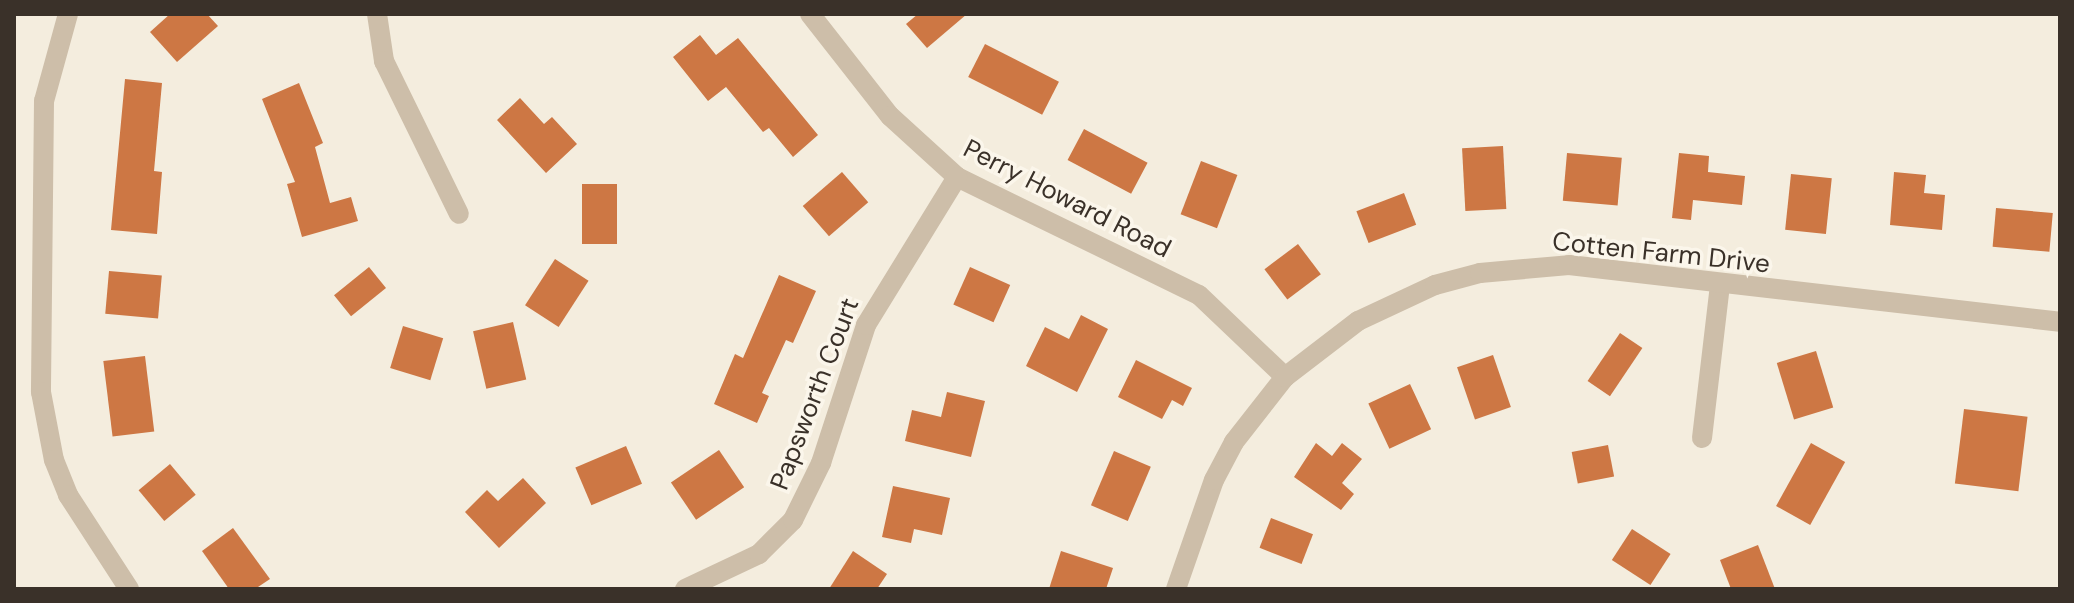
<!DOCTYPE html>
<html>
<head>
<meta charset="utf-8">
<style>
	body { margin:0 }
	#map { position:relative; width:2074px; height:603px; overflow:hidden; background:#f4edde; font-family:"DM Sans",sans-serif }
	div>[style] { position:absolute }
	.building>* { inset:0; background:#cd7744; transform-origin:0 0 }
	.minor>* { height:20px; margin:-10px; padding:0 10px; transform-origin:10px; border-radius:10px; background:#cdbea9 }
	span { translate:-50% -50%; white-space:nowrap; text-align:center; line-height:1.15; -webkit-text-stroke:7px #fbf6eb; paint-order:stroke }
	.street-label { font-size:26px; color:#3a3129 }
	.frame { position:absolute; inset:0; border:16px solid #3a3129; pointer-events:none }
</style>
</head>
<body>
<div id="map">
	<div class="building">
		<i style="clip-path:polygon(170px 14px,207px 14px,218px 26px,177px 62px,150px 32px)"></i>
		<i style="clip-path:polygon(918px 14px,967px 14px,927px 48px,906px 24px)"></i>
		<i style="clip-path:polygon(700px 35px,716px 55px,738px 38px,818px 135px,793px 157px,769px 128px,763px 132px,726px 87px,708px 101px,673px 57px)"></i>
		<i style="left:985px;top:44px;width:83px;height:37px;rotate:27deg"></i>
		<i style="clip-path:polygon(125px 79px,162px 83px,154px 171px,162px 172px,157px 234px,111px 230px)"></i>
		<i style="clip-path:polygon(299px 83px,323px 143px,315px 147px,330px 203px,351px 197px,358px 221px,302px 237px,287px 184px,295px 182px,262px 99px)"></i>
		<i style="clip-path:polygon(520px 98px,544px 124px,552px 117px,577px 144px,546px 173px,497px 120px)"></i>
		<i style="left:1084px;top:129px;width:72px;height:35px;rotate:28deg"></i>
		<i style="left:1503px;top:146px;width:63px;height:41px;rotate:87deg"></i>
		<i style="left:1567px;top:153px;width:55px;height:48px;rotate:5deg"></i>
		<i style="clip-path:polygon(1679px 153px,1709px 156px,1708px 172px,1745px 176px,1742px 205px,1693px 200px,1691px 220px,1672px 218px)"></i>
		<i style="left:1201px;top:161px;width:39px;height:57px;rotate:21deg"></i>
		<i style="left:842px;top:172px;width:40px;height:52px;rotate:49deg"></i>
		<i style="clip-path:polygon(1894px 172px,1926px 175px,1924px 193px,1945px 195px,1942px 230px,1890px 225px)"></i>
		<i style="left:1791px;top:174px;width:41px;height:56px;rotate:6deg"></i>
		<i style="left:582px;top:184px;width:35px;height:60px"></i>
		<i style="left:1404px;top:193px;width:34px;height:51px;rotate:69deg"></i>
		<i style="left:1996px;top:208px;width:57px;height:39px;rotate:5deg"></i>
		<i style="left:1298px;top:244px;width:38px;height:42px;rotate:53deg"></i>
		<i style="left:555px;top:259px;width:40px;height:55px;rotate:33deg"></i>
		<i style="left:369px;top:267px;width:27px;height:45px;rotate:51deg"></i>
		<i style="left:970px;top:267px;width:44px;height:41px;rotate:24deg"></i>
		<i style="left:109px;top:271px;width:53px;height:43px;rotate:5deg"></i>
		<i style="clip-path:polygon(779px 275px,816px 291px,793px 343px,786px 340px,762px 393px,769px 396px,757px 423px,714px 404px,735px 354px,743px 358px)"></i>
		<i style="clip-path:polygon(1081px 315px,1108px 329px,1077px 392px,1026px 366px,1045px 327px,1069px 339px)"></i>
		<i style="left:513px;top:322px;width:59px;height:41px;rotate:77deg"></i>
		<i style="left:403px;top:326px;width:42px;height:44px;rotate:17deg"></i>
		<i style="left:1620px;top:333px;width:27px;height:58px;rotate:34deg"></i>
		<i style="left:1816px;top:351px;width:59px;height:41px;rotate:73deg"></i>
		<i style="left:1493px;top:355px;width:55px;height:38px;rotate:71deg"></i>
		<i style="left:145px;top:356px;width:76px;height:42px;rotate:83deg"></i>
		<i style="clip-path:polygon(1136px 360px,1192px 388px,1183px 406px,1172px 400px,1162px 419px,1118px 397px)"></i>
		<i style="left:1410px;top:384px;width:50px;height:46px;rotate:65deg"></i>
		<i style="clip-path:polygon(947px 392px,985px 401px,971px 457px,905px 441px,912px 410px,941px 417px)"></i>
		<i style="left:1964px;top:409px;width:64px;height:75px;rotate:7deg"></i>
		<i style="clip-path:polygon(1316px 443px,1332px 456px,1342px 443px,1362px 459px,1342px 483px,1354px 494px,1341px 510px,1294px 477px)"></i>
		<i style="left:1811px;top:443px;width:39px;height:72px;rotate:29deg"></i>
		<i style="left:1608px;top:445px;width:32px;height:37px;rotate:79deg"></i>
		<i style="left:626px;top:446px;width:41px;height:55px;rotate:67deg"></i>
		<i style="left:719px;top:450px;width:45px;height:58px;rotate:56deg"></i>
		<i style="left:1114px;top:451px;width:40px;height:59px;rotate:23deg"></i>
		<i style="left:170px;top:464px;width:40px;height:41px;rotate:50deg"></i>
		<i style="clip-path:polygon(523px 478px,546px 503px,499px 548px,465px 512px,487px 490px,498px 501px)"></i>
		<i style="clip-path:polygon(893px 486px,950px 498px,942px 535px,914px 529px,911px 543px,882px 537px)"></i>
		<i style="left:1271px;top:518px;width:45px;height:32px;rotate:21deg"></i>
		<i style="clip-path:polygon(233px 528px,270px 579px,255px 589px,229px 589px,202px 551px)"></i>
		<i style="left:1632px;top:529px;width:46px;height:37px;rotate:33deg"></i>
		<i style="clip-path:polygon(1758px 545px,1775px 589px,1731px 589px,1720px 560px)"></i>
		<i style="clip-path:polygon(853px 551px,887px 574px,877px 589px,829px 589px)"></i>
		<i style="clip-path:polygon(1061px 551px,1113px 568px,1106px 589px,1049px 589px)"></i>
	</div>
	<div class="minor">
		<i style="left:68px;top:14px;width:90px;rotate:105.4deg"></i>
		<i style="left:44px;top:101px;width:291px;rotate:90.6deg"></i>
		<i style="left:41px;top:392px;width:69px;rotate:79.2deg"></i>
		<i style="left:54px;top:460px;width:38px;rotate:68deg"></i>
		<i style="left:68px;top:495px;width:112px;rotate:57deg"></i>
		<i style="left:377px;top:14px;width:48px;rotate:81.5deg"></i>
		<i style="left:384px;top:61px;width:170px;rotate:63.9deg"></i>
		<i style="left:810px;top:14px;width:130px;rotate:51.9deg"></i>
		<i style="left:890px;top:116px;width:91px;rotate:42.3deg"></i>
		<i style="left:957px;top:177px;width:269px;rotate:26deg"></i>
		<i style="left:1199px;top:295px;width:119px;rotate:43.6deg"></i>
		<i style="left:1702px;top:438px;width:154px;rotate:-83.3deg"></i>
		<i style="left:685px;top:589px;width:82px;rotate:-25.3deg"></i>
		<i style="left:759px;top:554px;width:48px;rotate:-45deg"></i>
		<i style="left:793px;top:520px;width:64px;rotate:-63.8deg"></i>
		<i style="left:821px;top:463px;width:145px;rotate:-71.9deg"></i>
		<i style="left:866px;top:325px;width:174px;rotate:-58.4deg"></i>
		<i style="left:1176px;top:589px;width:115px;rotate:-70.8deg"></i>
		<i style="left:1214px;top:480px;width:43px;rotate:-62.2deg"></i>
		<i style="left:1234px;top:442px;width:83px;rotate:-51.9deg"></i>
		<i style="left:1285px;top:377px;width:92px;rotate:-37.5deg"></i>
		<i style="left:1358px;top:321px;width:85px;rotate:-25.1deg"></i>
		<i style="left:1435px;top:285px;width:47px;rotate:-14.9deg"></i>
		<i style="left:1480px;top:273px;width:89px;rotate:-5.1deg"></i>
		<i style="left:1569px;top:265px;width:494px;rotate:6.6deg"></i>
	</div>
	<div class="street-label">
		<span style="left:1067px;top:199px;rotate:27deg">Perry Howard Road</span>
		<span style="left:1661px;top:253px;rotate:6deg">Cotten Farm Drive</span>
		<span style="left:815px;top:394px;rotate:-69deg">Papsworth Court</span>
	</div>
	<div class="frame"></div>
</div>
</body>
</html>
